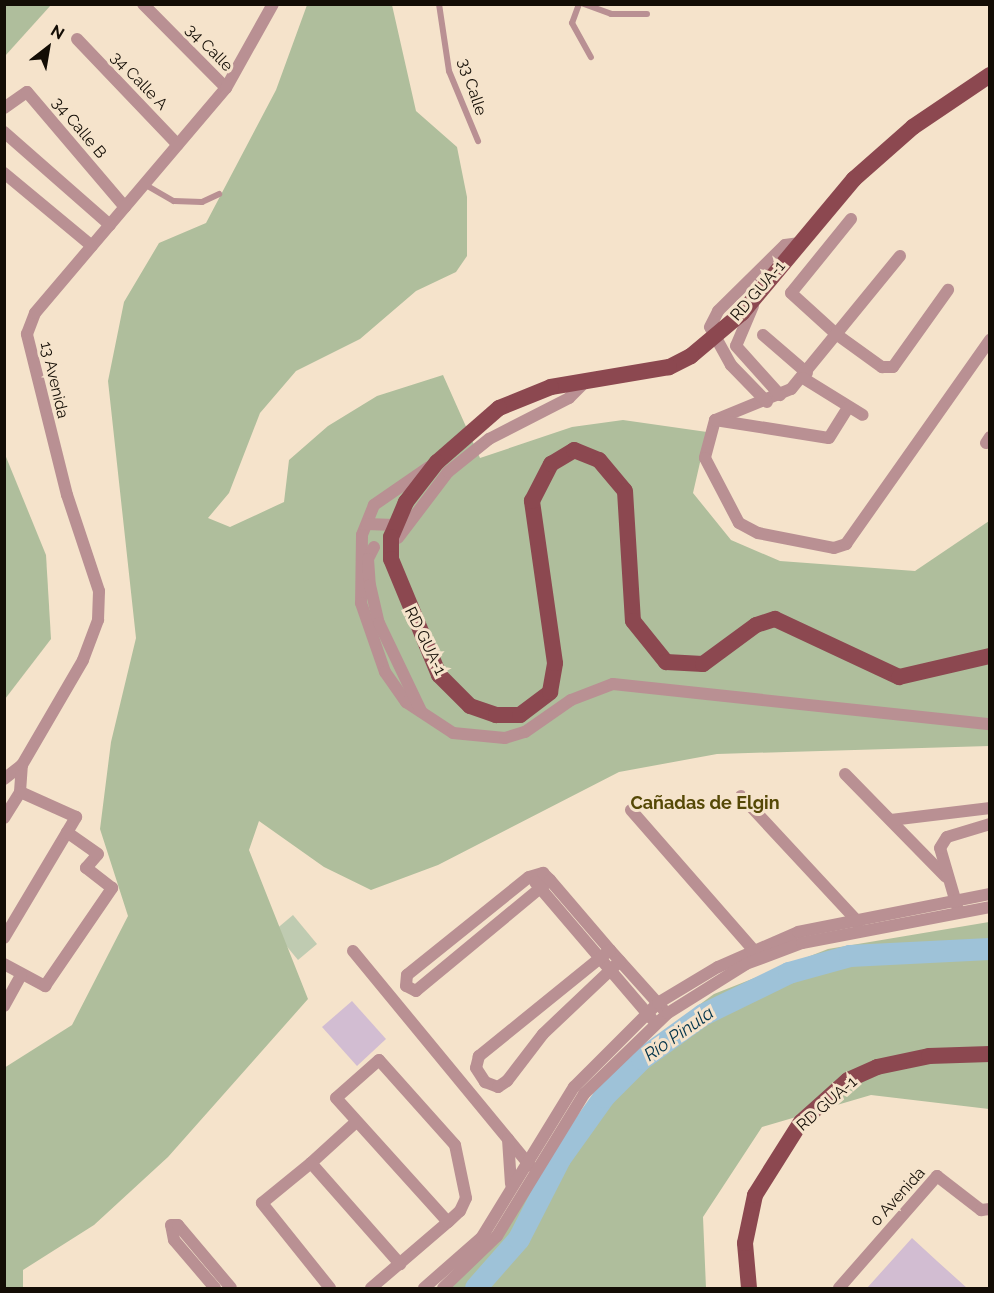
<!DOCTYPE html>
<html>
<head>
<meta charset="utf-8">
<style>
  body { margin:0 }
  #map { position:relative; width:994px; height:1293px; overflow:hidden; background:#f5e3cb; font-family:Raleway,sans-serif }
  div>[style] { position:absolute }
  .green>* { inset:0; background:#bfcbb1 }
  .forest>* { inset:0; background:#afbe9c }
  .river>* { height:22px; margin:-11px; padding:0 11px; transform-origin:11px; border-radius:11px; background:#9ec2d8 }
  .building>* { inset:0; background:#d2bdd2 }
  .service>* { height:6px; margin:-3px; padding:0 3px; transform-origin:3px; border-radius:3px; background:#b99093 }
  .minor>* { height:12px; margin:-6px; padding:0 6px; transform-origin:6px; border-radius:6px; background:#b99093 }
  .primary>* { height:16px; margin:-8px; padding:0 8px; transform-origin:8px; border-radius:8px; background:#8c4850 }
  span { translate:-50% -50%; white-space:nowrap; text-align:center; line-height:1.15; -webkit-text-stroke:6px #f5e3cb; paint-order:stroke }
  .street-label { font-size:16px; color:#130d05 }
  .neighbourhood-label { font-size:18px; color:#554806; font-weight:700 }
  .water-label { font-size:18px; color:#02344b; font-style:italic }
  .frame { position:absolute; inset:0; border:6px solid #130d05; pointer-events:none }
  .north { position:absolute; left:18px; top:18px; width:60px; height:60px; -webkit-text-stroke:4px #f5e3cb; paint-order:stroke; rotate:31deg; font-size:16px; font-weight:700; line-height:24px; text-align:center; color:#130d05 }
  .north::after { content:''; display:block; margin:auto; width:21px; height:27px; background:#130d05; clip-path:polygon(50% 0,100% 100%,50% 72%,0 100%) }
</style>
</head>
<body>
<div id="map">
  <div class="green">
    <i style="clip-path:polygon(293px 915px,317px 944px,298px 960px,274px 931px)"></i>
  </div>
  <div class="forest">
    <i style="clip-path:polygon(5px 4px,51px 5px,5px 56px,4px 5px)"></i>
    <i style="clip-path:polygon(307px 5px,392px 5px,416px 111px,457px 147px,467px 197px,467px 256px,456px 272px,416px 291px,360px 339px,296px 371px,260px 413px,229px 493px,208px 518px,230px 527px,284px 502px,289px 460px,328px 426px,377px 396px,443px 375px,480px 458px,572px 427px,623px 420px,707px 432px,693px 493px,731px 540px,780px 561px,915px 571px,989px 521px,989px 746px,717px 754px,619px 772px,438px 865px,371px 890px,324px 867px,259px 821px,249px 850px,308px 999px,168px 1157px,94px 1225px,23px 1270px,23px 1288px,5px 1288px,4px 1068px,72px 1025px,128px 916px,100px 829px,111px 742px,136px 638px,108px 381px,124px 302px,159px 243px,206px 223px,276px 90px)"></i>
    <i style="clip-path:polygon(4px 452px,46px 555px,51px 639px,5px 699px)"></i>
    <i style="clip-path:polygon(989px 922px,989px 1109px,871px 1095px,762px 1127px,703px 1217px,706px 1288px,450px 1288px,512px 1218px,555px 1148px,624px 1060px,714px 994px,828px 949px)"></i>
  </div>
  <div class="river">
    <i style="left:476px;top:1288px;width:65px;rotate:-48.7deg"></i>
    <i style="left:519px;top:1239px;width:90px;rotate:-62.9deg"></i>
    <i style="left:560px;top:1159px;width:76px;rotate:-54.6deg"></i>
    <i style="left:604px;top:1097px;width:54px;rotate:-45deg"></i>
    <i style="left:642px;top:1059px;width:75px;rotate:-35.8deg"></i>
    <i style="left:703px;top:1015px;width:96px;rotate:-26deg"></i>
    <i style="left:789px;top:973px;width:63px;rotate:-15.6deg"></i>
    <i style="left:850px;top:956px;width:140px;rotate:-2.9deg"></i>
  </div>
  <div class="building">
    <i style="clip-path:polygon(352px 1001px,386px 1039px,357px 1066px,322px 1027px)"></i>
    <i style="clip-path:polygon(912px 1238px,937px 1261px,967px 1288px,867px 1288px)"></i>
  </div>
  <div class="service">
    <i style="left:439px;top:4px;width:68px;rotate:81.5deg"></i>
    <i style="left:449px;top:71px;width:76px;rotate:67.5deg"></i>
    <i style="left:579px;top:4px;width:20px;rotate:110deg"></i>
    <i style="left:572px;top:23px;width:39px;rotate:61deg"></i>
    <i style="left:584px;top:4px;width:29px;rotate:20deg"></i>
    <i style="left:611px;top:14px;width:36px"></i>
    <i style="left:144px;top:184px;width:34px;rotate:30deg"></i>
    <i style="left:174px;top:201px;width:28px;rotate:2deg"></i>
    <i style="left:202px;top:202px;width:19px;rotate:-25deg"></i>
  </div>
  <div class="minor">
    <i style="left:143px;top:4px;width:118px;rotate:45.3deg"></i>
    <i style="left:77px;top:39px;width:146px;rotate:46.4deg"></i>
    <i style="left:4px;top:108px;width:28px;rotate:-35deg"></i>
    <i style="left:27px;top:92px;width:151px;rotate:49.6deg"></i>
    <i style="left:4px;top:132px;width:141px;rotate:41.3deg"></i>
    <i style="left:4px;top:173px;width:114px;rotate:39.7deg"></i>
    <i style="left:851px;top:219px;width:95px;rotate:129deg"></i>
    <i style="left:791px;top:293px;width:61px;rotate:42.3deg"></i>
    <i style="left:836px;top:334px;width:57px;rotate:35.7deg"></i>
    <i style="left:882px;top:367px;width:11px"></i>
    <i style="left:893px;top:367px;width:95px;rotate:-54.5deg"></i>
    <i style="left:900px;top:256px;width:172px;rotate:129.3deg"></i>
    <i style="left:791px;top:389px;width:82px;rotate:157.8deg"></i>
    <i style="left:715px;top:420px;width:39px;rotate:105deg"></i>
    <i style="left:705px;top:458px;width:73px;rotate:62.4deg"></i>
    <i style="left:739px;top:523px;width:21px;rotate:28deg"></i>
    <i style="left:758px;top:533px;width:77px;rotate:11.2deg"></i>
    <i style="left:834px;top:548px;width:13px;rotate:-18deg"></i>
    <i style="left:846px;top:544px;width:250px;rotate:-54.8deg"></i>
    <i style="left:753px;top:306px;width:43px;rotate:113deg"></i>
    <i style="left:736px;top:346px;width:66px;rotate:48.1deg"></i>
    <i style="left:763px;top:335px;width:58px;rotate:40.8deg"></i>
    <i style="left:803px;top:378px;width:70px;rotate:31.7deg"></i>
    <i style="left:767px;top:402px;width:52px;rotate:-134.2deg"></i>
    <i style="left:731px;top:365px;width:43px;rotate:-118.9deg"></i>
    <i style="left:710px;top:327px;width:18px;rotate:-63deg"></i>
    <i style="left:718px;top:311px;width:94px;rotate:-44.6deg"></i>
    <i style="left:785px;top:245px;width:15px;rotate:-8deg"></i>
    <i style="left:715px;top:420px;width:115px;rotate:9deg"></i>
    <i style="left:829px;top:438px;width:36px;rotate:-58deg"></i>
    <i style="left:986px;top:443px;width:7px;rotate:-56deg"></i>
    <i style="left:429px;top:467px;width:67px;rotate:145.4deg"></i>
    <i style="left:374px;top:505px;width:32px;rotate:112deg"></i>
    <i style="left:362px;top:535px;width:68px;rotate:90.8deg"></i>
    <i style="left:361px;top:603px;width:73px;rotate:70.8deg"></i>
    <i style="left:385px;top:672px;width:37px;rotate:55deg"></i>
    <i style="left:406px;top:702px;width:56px;rotate:33.4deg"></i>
    <i style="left:453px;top:733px;width:52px;rotate:5.5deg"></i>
    <i style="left:505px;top:738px;width:21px;rotate:-17deg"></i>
    <i style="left:525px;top:732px;width:56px;rotate:-34.8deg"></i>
    <i style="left:571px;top:700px;width:45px;rotate:-20.9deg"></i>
    <i style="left:613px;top:684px;width:379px;rotate:6.1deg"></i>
    <i style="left:367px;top:524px;width:27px;rotate:2deg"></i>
    <i style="left:398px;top:538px;width:83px;rotate:-52.9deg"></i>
    <i style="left:448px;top:472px;width:53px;rotate:-38.8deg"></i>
    <i style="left:489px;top:439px;width:90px;rotate:-27.1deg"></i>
    <i style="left:569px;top:398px;width:24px;rotate:-45deg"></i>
    <i style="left:374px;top:547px;width:13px;rotate:117deg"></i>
    <i style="left:368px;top:559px;width:26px;rotate:86deg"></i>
    <i style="left:370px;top:585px;width:39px;rotate:77deg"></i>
    <i style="left:379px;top:623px;width:98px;rotate:64.5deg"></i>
    <i style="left:845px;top:774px;width:144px;rotate:45.6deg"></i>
    <i style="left:4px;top:779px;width:23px;rotate:-38deg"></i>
    <i style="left:741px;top:796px;width:172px;rotate:47.1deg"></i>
    <i style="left:631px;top:810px;width:191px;rotate:48.8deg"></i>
    <i style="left:4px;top:818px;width:31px;rotate:-58deg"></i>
    <i style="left:20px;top:792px;width:27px;rotate:-86deg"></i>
    <i style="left:22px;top:765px;width:121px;rotate:-59.8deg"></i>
    <i style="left:83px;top:660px;width:43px;rotate:-69.4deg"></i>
    <i style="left:98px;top:620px;width:29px;rotate:-88deg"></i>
    <i style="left:99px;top:591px;width:101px;rotate:-108.4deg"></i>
    <i style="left:67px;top:495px;width:166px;rotate:-104deg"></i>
    <i style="left:27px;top:334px;width:22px;rotate:-69deg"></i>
    <i style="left:35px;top:313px;width:295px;rotate:-49.7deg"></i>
    <i style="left:226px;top:88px;width:96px;rotate:-60.8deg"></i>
    <i style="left:891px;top:820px;width:100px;rotate:-6.9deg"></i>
    <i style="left:550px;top:880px;width:174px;rotate:140.4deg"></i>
    <i style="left:416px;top:991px;width:11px;rotate:-153deg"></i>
    <i style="left:406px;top:986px;width:11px;rotate:-85deg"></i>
    <i style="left:407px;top:975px;width:156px;rotate:-38.8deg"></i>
    <i style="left:529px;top:877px;width:15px;rotate:-16deg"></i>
    <i style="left:543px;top:873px;width:10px;rotate:45deg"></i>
    <i style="left:550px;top:880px;width:92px;rotate:49.4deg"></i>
    <i style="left:610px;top:950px;width:79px;rotate:48.1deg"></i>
    <i style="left:535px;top:882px;width:180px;rotate:49.5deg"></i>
    <i style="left:957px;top:906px;width:60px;rotate:-106.3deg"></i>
    <i style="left:940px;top:848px;width:13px;rotate:-58deg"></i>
    <i style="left:947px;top:837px;width:45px;rotate:-16.8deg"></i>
    <i style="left:4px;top:938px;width:141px;rotate:-59.2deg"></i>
    <i style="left:76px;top:817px;width:61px;rotate:-155.9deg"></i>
    <i style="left:610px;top:950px;width:169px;rotate:141deg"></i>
    <i style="left:479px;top:1056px;width:12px;rotate:104deg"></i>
    <i style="left:476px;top:1068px;width:17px;rotate:57deg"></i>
    <i style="left:485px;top:1082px;width:14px;rotate:21deg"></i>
    <i style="left:498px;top:1087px;width:11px;rotate:-34deg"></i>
    <i style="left:507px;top:1081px;width:59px;rotate:-52.5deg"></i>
    <i style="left:543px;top:1034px;width:106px;rotate:-43.5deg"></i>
    <i style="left:353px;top:951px;width:278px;rotate:50.5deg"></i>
    <i style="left:4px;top:964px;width:47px;rotate:28.2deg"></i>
    <i style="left:45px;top:986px;width:119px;rotate:-55.6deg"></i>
    <i style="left:112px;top:888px;width:33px;rotate:-142deg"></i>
    <i style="left:86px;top:868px;width:18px;rotate:-49deg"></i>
    <i style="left:98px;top:854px;width:38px;rotate:-145deg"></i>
    <i style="left:4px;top:1006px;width:35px;rotate:-61deg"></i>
    <i style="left:508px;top:1139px;width:45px;rotate:86.2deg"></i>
    <i style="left:311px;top:1163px;width:59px;rotate:-42.3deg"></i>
    <i style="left:215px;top:1288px;width:63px;rotate:-130.5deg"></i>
    <i style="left:174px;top:1240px;width:15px;rotate:-101deg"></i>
    <i style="left:171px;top:1225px;width:7px"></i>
    <i style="left:178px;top:1225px;width:82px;rotate:49.9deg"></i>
    <i style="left:330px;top:1288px;width:109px;rotate:-128.7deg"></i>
    <i style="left:262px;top:1203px;width:63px;rotate:-39.2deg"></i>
    <i style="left:311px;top:1163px;width:135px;rotate:48.6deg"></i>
    <i style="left:371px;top:1288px;width:101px;rotate:-40.6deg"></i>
    <i style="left:448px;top:1222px;width:16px;rotate:-43deg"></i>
    <i style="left:460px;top:1211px;width:14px;rotate:-65deg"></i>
    <i style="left:466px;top:1198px;width:54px;rotate:-101.7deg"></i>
    <i style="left:455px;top:1145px;width:114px;rotate:-131.8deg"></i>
    <i style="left:379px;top:1060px;width:57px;rotate:138.5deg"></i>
    <i style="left:336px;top:1098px;width:167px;rotate:47.9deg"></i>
    <i style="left:424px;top:1288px;width:77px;rotate:-41.3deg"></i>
    <i style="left:482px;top:1237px;width:176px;rotate:-58.5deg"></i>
    <i style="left:574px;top:1087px;width:119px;rotate:-45deg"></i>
    <i style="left:658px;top:1003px;width:70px;rotate:-31deg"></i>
    <i style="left:718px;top:967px;width:87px;rotate:-23.6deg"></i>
    <i style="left:798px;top:932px;width:196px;rotate:-11.2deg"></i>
    <i style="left:443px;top:1288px;width:75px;rotate:-43.9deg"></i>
    <i style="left:497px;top:1236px;width:167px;rotate:-58.5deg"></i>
    <i style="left:584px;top:1094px;width:117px;rotate:-44deg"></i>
    <i style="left:668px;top:1013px;width:92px;rotate:-32.1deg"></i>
    <i style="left:746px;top:964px;width:60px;rotate:-20.6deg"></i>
    <i style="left:802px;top:943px;width:191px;rotate:-10.8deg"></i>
    <i style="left:839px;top:1288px;width:149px;rotate:-48.8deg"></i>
    <i style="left:937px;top:1176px;width:56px;rotate:37.7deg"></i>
    <i style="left:981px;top:1210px;width:9px;rotate:-6deg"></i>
  </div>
  <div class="primary">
    <i style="left:990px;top:75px;width:93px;rotate:146deg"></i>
    <i style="left:913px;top:127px;width:79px;rotate:138.6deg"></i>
    <i style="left:854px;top:179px;width:175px;rotate:129.9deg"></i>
    <i style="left:742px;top:313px;width:67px;rotate:139.9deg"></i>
    <i style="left:691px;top:356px;width:25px;rotate:153deg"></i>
    <i style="left:669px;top:367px;width:120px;rotate:170.4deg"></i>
    <i style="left:551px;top:387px;width:56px;rotate:158deg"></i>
    <i style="left:499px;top:408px;width:82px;rotate:138.9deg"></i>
    <i style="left:437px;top:462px;width:51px;rotate:127.8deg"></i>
    <i style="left:406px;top:502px;width:38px;rotate:113deg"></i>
    <i style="left:391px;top:537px;width:22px;rotate:90deg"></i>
    <i style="left:391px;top:559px;width:126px;rotate:67.5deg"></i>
    <i style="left:439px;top:675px;width:44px;rotate:45deg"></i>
    <i style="left:470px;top:706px;width:28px;rotate:19deg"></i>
    <i style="left:496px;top:715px;width:24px"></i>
    <i style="left:520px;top:715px;width:38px;rotate:-37deg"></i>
    <i style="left:550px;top:692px;width:29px;rotate:-80deg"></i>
    <i style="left:555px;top:663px;width:164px;rotate:-98.1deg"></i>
    <i style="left:532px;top:501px;width:42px;rotate:-62.8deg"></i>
    <i style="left:551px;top:464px;width:27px;rotate:-31deg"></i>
    <i style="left:574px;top:450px;width:27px;rotate:22deg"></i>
    <i style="left:599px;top:460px;width:40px;rotate:50deg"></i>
    <i style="left:625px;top:491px;width:130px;rotate:86.5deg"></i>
    <i style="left:633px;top:621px;width:53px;rotate:51.2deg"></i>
    <i style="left:666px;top:662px;width:37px;rotate:3deg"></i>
    <i style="left:703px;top:664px;width:66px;rotate:-36.3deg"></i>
    <i style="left:756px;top:625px;width:20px;rotate:-18deg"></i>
    <i style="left:775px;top:619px;width:137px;rotate:25.1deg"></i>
    <i style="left:899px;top:677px;width:93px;rotate:-13deg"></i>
    <i style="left:749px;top:1288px;width:45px;rotate:-95.1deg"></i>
    <i style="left:745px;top:1243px;width:49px;rotate:-78.2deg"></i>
    <i style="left:755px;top:1195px;width:86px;rotate:-57.8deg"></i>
    <i style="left:801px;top:1122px;width:63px;rotate:-41.8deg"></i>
    <i style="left:848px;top:1080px;width:32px;rotate:-24deg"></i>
    <i style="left:877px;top:1067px;width:53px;rotate:-11.9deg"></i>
    <i style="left:929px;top:1056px;width:61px;rotate:-1.9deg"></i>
  </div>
  <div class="street-label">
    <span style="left:209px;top:48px;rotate:45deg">34 Calle</span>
    <span style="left:139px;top:81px;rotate:46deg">34 Calle A</span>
    <span style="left:472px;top:87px;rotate:72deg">33 Calle</span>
    <span style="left:79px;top:128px;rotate:50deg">34 Calle B</span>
    <span style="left:758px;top:291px;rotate:-49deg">RD GUA-1</span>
    <span style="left:54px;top:380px;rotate:77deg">13 Avenida</span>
    <span style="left:425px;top:641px;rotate:64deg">RD GUA-1</span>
    <span style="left:827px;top:1104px;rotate:-41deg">RD GUA-1</span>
    <span style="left:898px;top:1197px;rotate:-48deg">0 Avenida</span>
  </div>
  <div class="neighbourhood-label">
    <span style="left:705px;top:803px">Cañadas de Elgin</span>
  </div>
  <div class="water-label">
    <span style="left:679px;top:1034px;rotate:-35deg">Río Pinula</span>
  </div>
  <div class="frame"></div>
  <div class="north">N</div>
</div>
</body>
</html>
